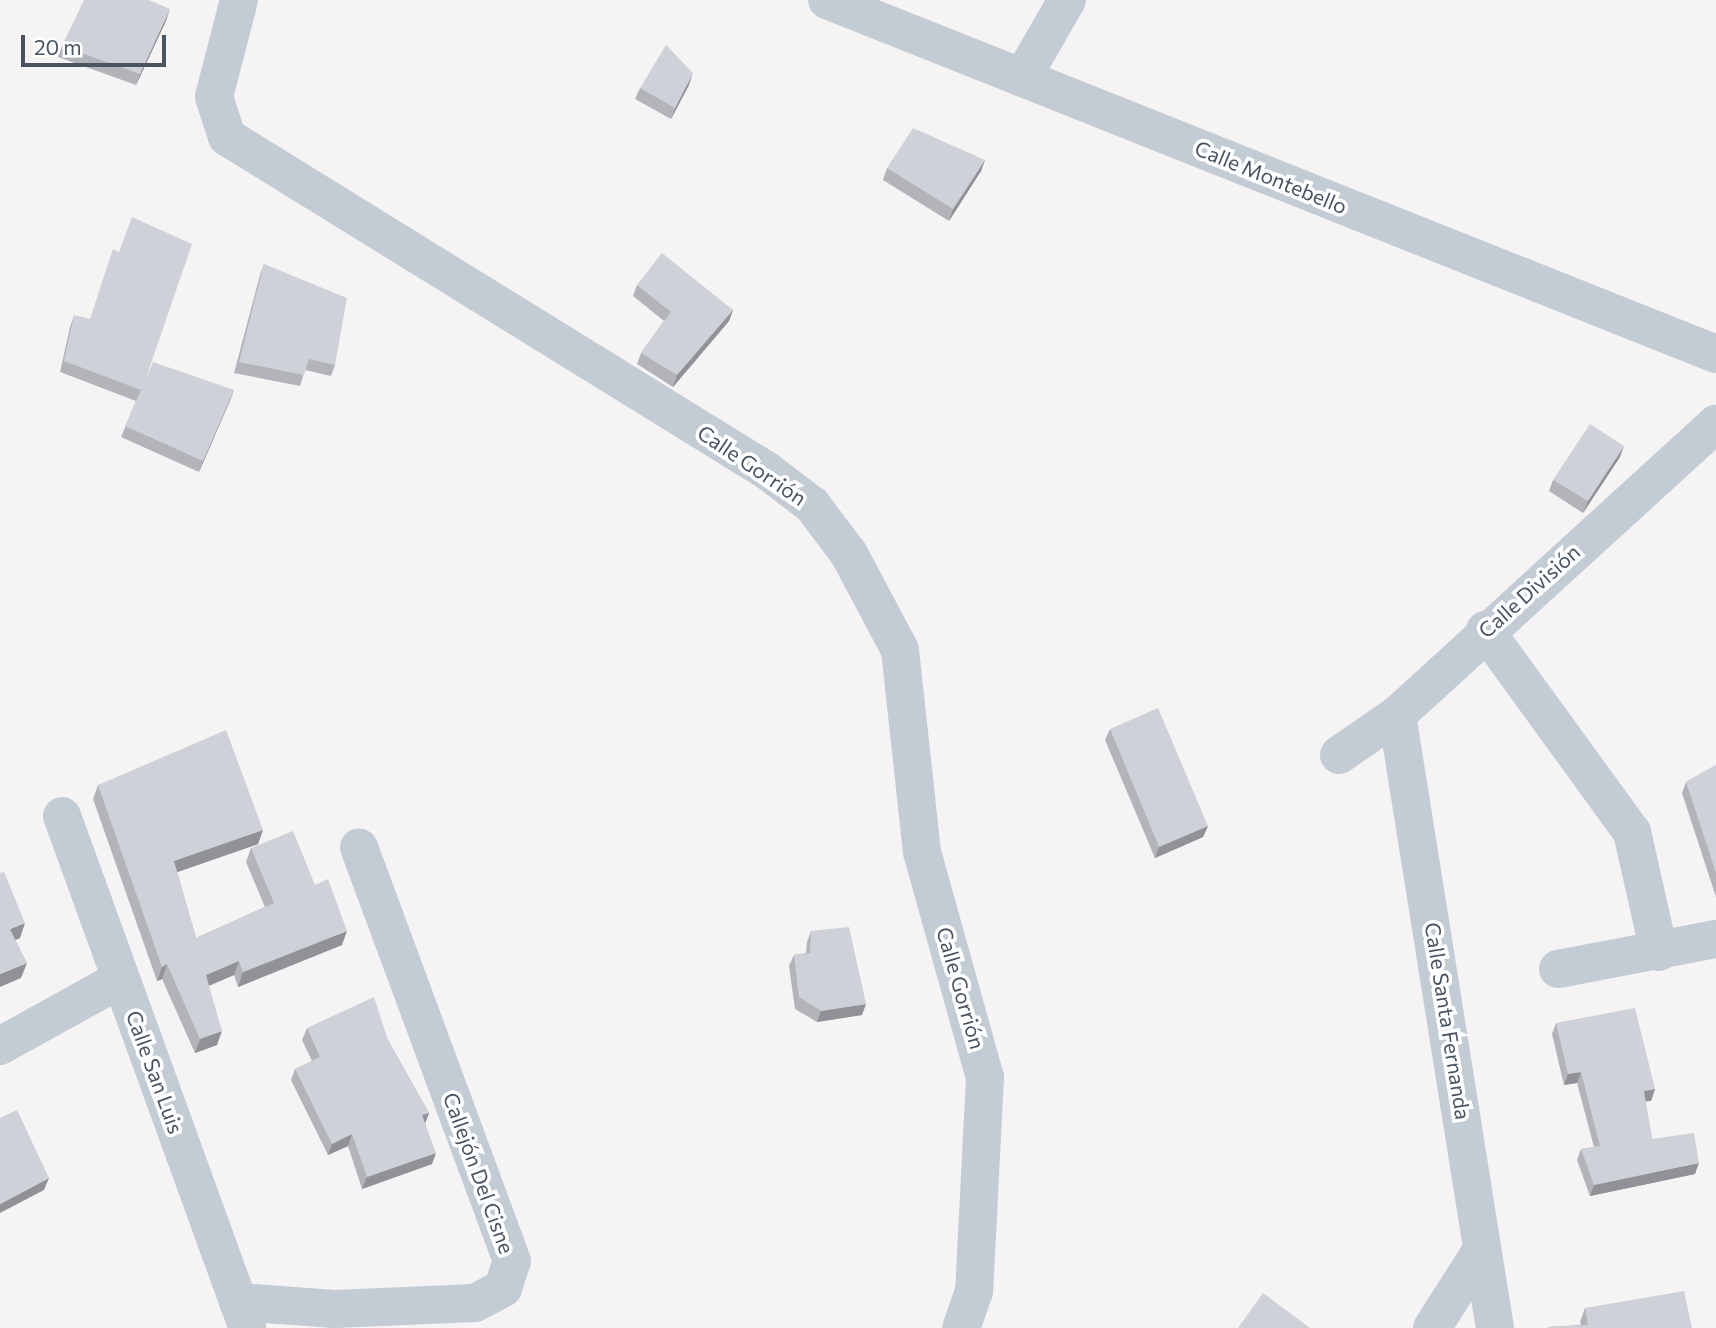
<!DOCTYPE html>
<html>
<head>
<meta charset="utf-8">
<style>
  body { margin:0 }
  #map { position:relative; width:1716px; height:1328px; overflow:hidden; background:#f5f3f3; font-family:Commissioner,sans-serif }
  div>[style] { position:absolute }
  .street>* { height:38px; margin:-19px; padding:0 19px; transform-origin:19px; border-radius:19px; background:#c3cbd4 }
  .wall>* { inset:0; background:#b2b4ba }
  .shaded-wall>* { inset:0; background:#919297 }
  .building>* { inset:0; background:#cfd1d8 }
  span { translate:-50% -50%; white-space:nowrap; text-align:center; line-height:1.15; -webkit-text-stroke:7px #fff; paint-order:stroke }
  .street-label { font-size:21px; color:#495462 }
  .scale { position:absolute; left:21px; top:35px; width:145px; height:32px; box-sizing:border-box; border:4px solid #495462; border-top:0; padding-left:9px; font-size:21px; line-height:24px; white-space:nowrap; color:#495462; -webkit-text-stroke:5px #fff; paint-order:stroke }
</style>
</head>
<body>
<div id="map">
  <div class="street">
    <i style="left:239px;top:0;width:100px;rotate:104.5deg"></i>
    <i style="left:214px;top:97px;width:42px;rotate:72deg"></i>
    <i style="left:227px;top:137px;width:634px;rotate:31.71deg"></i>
    <i style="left:766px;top:470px;width:58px;rotate:37.3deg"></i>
    <i style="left:812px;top:505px;width:61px;rotate:52.9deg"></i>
    <i style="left:849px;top:554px;width:109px;rotate:62deg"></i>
    <i style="left:900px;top:650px;width:203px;rotate:83.8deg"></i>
    <i style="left:922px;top:852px;width:234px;rotate:74.4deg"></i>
    <i style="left:985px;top:1077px;width:214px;rotate:92.9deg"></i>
    <i style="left:974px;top:1291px;width:39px;rotate:109deg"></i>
    <i style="left:827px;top:0;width:957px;rotate:21.71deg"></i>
    <i style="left:1022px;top:78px;width:90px;rotate:-60deg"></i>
    <i style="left:1485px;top:630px;width:250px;rotate:54deg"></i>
    <i style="left:1632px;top:832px;width:123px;rotate:77.3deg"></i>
    <i style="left:1397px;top:715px;width:621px;rotate:80.92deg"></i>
    <i style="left:1339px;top:755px;width:70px;rotate:-34.6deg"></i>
    <i style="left:1397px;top:715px;width:432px;rotate:-42.4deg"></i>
    <i style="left:62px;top:816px;width:543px;rotate:70.06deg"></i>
    <i style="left:1558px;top:969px;width:161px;rotate:-10.8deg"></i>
    <i style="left:0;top:1046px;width:138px;rotate:-29deg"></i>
    <i style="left:238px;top:1302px;width:97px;rotate:4.1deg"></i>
    <i style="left:335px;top:1309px;width:140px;rotate:-2.5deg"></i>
    <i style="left:475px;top:1303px;width:32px;rotate:-28deg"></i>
    <i style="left:503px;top:1288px;width:28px;rotate:-72deg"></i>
    <i style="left:512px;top:1261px;width:441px;rotate:-110.3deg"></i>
    <i style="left:1432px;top:1328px;width:91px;rotate:-57.5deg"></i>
  </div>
  <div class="wall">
    <i style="clip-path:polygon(166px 21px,136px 85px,58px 57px,62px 46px)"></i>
    <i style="clip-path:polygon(689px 85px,671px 119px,635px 99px,640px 88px)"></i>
    <i style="clip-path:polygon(985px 160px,981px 171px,949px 221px,883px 180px,887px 168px)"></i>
    <i style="clip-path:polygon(264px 264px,335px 365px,331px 376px,305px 370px,300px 386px,234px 373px,260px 275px)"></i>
    <i style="clip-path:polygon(637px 285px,733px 310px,729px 321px,673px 387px,637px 364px,641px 353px,664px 321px,633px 296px)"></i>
    <i style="clip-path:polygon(74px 315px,145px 381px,234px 390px,199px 472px,121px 437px,136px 401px,60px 372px,70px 327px)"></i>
    <i style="clip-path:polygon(1620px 457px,1583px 513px,1549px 491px,1553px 480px)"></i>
    <i style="clip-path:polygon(1110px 729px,1208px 826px,1203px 837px,1155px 858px,1105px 740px)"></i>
    <i style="clip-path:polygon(1716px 765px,1716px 897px,1682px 793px,1686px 782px)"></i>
    <i style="clip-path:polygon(98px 785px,263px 830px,258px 844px,177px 872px,196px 938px,265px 907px,246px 862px,251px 848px,315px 885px,342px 945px,238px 987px,234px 975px,209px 986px,217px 1045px,195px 1053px,162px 979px,157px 981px,93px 799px)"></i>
    <i style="clip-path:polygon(811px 931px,862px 1015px,817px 1022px,795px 1009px,789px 966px,794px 955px,806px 953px,807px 942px)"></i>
    <i style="clip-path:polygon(1556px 1023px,1655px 1089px,1651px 1101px,1645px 1101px,1652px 1139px,1695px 1174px,1590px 1196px,1577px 1160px,1581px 1149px,1594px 1147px,1577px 1083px,1564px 1085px,1552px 1034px)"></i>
    <i style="clip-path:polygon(307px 1028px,388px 1040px,429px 1113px,425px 1123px,432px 1164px,362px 1189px,348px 1146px,328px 1155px,291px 1080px,295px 1069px,312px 1061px,302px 1040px)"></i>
    <i style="clip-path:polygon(1585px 1308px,1692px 1328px,1548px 1328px,1548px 1327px,1581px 1325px,1580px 1322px)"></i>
  </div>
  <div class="shaded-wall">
    <i style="clip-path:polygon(170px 9px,166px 21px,136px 85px,140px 74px)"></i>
    <i style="clip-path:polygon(693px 73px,689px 85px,671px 119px,675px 108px)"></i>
    <i style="clip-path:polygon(985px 160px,981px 171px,949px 221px,953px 209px)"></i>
    <i style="clip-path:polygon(733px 310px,729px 321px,673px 387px,677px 375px)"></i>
    <i style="clip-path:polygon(234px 390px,230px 401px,199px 472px,203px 461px)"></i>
    <i style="clip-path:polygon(1624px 446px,1620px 457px,1583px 513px,1588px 501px)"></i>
    <i style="clip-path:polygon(1208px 826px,1203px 837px,1155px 858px,1159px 847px)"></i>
    <i style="clip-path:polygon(263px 830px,258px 844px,169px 875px,174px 861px)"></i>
    <i style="clip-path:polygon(25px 923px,20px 938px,5px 945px,10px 929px)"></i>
    <i style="clip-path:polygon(347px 931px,342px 945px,238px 987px,243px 972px)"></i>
    <i style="clip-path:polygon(239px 961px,234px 975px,201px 989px,206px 975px)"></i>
    <i style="clip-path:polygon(27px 963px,21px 978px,0 987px,0 974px)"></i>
    <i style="clip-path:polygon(167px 964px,162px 979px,157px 981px,162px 967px)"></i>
    <i style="clip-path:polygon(866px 1004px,862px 1015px,817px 1022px,821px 1011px)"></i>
    <i style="clip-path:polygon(222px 1031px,217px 1045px,195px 1053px,200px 1039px)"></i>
    <i style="clip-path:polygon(1581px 1072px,1577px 1083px,1564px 1085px,1568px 1074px)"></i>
    <i style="clip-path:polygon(1655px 1089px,1651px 1101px,1639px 1102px,1644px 1091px)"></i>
    <i style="clip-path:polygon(429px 1113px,425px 1124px,422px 1115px)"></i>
    <i style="clip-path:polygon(352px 1134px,348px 1146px,328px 1155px,332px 1144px)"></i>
    <i style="clip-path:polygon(436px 1153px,432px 1164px,362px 1189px,367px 1177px)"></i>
    <i style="clip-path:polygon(1699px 1163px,1695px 1174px,1590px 1196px,1594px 1185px)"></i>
    <i style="clip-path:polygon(49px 1178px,44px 1190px,0 1213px,0 1204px)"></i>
  </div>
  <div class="building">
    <i style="clip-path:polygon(84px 0,149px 0,170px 9px,140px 74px,62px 46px)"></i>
    <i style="clip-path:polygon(666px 45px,693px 73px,675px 108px,640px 88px)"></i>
    <i style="clip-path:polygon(913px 128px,985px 160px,953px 209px,887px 168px)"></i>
    <i style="clip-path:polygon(132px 217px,192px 244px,145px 381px,153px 362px,234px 390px,203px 461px,125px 426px,141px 390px,64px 361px,74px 315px,90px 319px,113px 249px,119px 252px)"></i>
    <i style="clip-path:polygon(662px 253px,733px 310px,677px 375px,641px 353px,671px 312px,637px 285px)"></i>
    <i style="clip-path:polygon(264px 264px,347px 298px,335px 365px,309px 359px,304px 375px,239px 362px)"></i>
    <i style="clip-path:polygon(1590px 424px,1624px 446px,1588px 501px,1553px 480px)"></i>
    <i style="clip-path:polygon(1158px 708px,1208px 826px,1159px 847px,1110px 729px)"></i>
    <i style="clip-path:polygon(226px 730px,263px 830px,174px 861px,196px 938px,274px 903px,251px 848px,293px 831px,315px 885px,328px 879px,347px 931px,243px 972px,239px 961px,206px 975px,222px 1031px,200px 1039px,167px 964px,162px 967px,98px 785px)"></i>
    <i style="clip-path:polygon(1716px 765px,1716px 873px,1686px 782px)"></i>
    <i style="clip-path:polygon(4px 872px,25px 923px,10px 929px,27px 963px,0 974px,0 873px)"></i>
    <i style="clip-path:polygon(849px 927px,866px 1004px,821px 1011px,799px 997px,794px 955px,810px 953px,811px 931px)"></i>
    <i style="clip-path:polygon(374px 997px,388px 1040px,429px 1113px,422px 1115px,436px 1153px,367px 1177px,352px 1134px,332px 1144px,295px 1069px,320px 1057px,307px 1028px)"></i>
    <i style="clip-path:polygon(1635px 1008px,1655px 1089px,1644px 1091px,1652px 1139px,1694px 1133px,1699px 1163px,1594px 1185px,1581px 1149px,1600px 1146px,1581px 1072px,1568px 1074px,1556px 1023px)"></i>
    <i style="clip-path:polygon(17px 1110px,49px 1178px,0 1204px,0 1118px)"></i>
    <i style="clip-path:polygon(1684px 1291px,1692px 1328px,1549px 1328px,1548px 1327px,1588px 1325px,1585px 1308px)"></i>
    <i style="clip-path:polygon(1263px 1293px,1310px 1328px,1238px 1328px)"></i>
  </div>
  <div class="street-label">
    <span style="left:1271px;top:177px;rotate:22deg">Calle Montebello</span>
    <span style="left:752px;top:465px;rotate:34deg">Calle Gorrión</span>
    <span style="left:1529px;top:591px;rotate:-42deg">Calle División</span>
    <span style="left:961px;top:988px;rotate:74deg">Calle Gorrión</span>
    <span style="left:1448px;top:1021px;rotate:81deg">Calle Santa Fernanda</span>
    <span style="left:155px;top:1072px;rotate:70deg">Calle San Luis</span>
    <span style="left:479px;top:1173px;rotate:70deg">Callejón Del Cisne</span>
  </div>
  <div class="scale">20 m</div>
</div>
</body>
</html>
